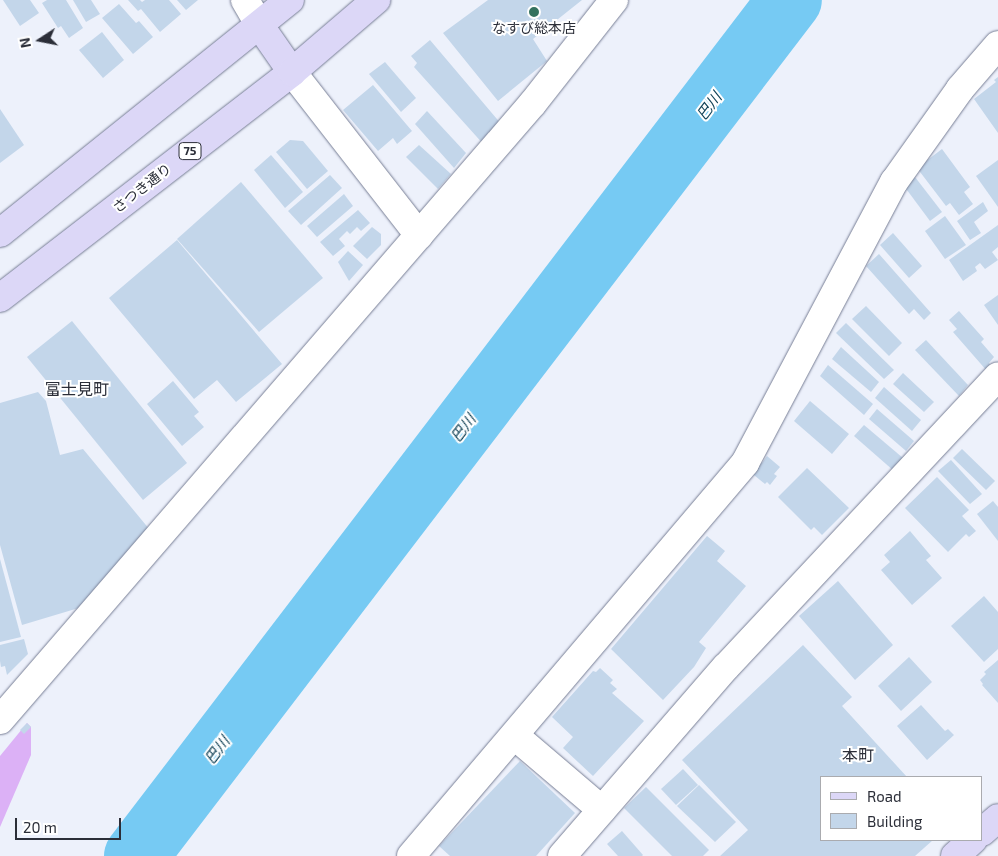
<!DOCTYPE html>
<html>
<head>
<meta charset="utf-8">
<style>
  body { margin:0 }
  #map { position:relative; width:998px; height:856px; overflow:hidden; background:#edf1fb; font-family:"Exo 2","Noto Sans JP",sans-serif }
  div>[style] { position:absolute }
  .green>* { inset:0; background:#dcb1f6 }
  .river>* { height:64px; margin:-32px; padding:0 32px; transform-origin:32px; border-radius:32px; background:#76caf3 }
  .building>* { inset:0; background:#c3d6ea }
  .roads { filter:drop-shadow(0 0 1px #777e95) drop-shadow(0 0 1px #777e95) }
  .minor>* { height:28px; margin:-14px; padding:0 14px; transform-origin:14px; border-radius:14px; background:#fff }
  .primary>* { height:28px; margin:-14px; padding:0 14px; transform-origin:14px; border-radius:14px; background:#dcd7f7 }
  .dots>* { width:14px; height:14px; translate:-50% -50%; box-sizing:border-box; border:2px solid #fff; border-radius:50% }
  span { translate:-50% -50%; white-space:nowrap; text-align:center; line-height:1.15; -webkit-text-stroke:4px #fff; paint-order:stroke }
  .shield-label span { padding:1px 4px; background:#fff; border:1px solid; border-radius:4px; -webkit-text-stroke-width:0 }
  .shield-label { font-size:12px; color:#2b2e38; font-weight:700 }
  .poi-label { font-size:14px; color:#2b2e38 }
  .street-label { font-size:14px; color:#2b2e38 }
  .water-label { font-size:15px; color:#0d3f54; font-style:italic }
  .quarter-label { font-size:16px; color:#2b2e38 }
  .legend { position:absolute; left:820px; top:776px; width:162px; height:65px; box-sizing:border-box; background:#fff; border:1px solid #aaabaf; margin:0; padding:6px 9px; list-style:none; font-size:15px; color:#2b2e38 }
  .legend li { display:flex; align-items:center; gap:10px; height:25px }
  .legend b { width:25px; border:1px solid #aaabaf }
  .north { position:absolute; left:15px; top:15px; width:50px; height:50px; -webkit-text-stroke:4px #fff; paint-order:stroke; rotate:259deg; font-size:14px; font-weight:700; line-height:20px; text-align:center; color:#2b2e38 }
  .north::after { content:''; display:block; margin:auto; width:18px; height:22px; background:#2b2e38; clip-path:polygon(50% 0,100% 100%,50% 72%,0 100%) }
  .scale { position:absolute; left:15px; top:818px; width:106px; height:22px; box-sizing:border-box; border:2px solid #2b2e38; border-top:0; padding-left:6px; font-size:15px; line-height:18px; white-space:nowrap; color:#2b2e38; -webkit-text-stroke:4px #fff; paint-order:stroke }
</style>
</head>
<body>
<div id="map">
  <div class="green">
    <i style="clip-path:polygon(27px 723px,31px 727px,31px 755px,0 827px,0 756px)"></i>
  </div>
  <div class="river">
    <i style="left:136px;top:856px;width:1077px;rotate:-52.62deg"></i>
  </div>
  <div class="building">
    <i style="clip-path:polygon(3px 0,30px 0,39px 13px,20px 26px)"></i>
    <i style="clip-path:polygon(47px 0,66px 0,83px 28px,69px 38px,61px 26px,58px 28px,42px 3px)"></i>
    <i style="clip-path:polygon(73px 0,91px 0,100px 14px,86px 22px)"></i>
    <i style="clip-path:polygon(128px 0,140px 0,142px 2px,145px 0,169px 0,181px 14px,160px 32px,141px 9px,138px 11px)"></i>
    <i style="clip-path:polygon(177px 0,198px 0,186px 10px)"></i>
    <i style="clip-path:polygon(488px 0,582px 0,533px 39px,547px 61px,498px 101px,443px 33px)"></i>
    <i style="clip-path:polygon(119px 4px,136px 23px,139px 21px,153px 37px,133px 54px,102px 18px)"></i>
    <i style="clip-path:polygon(102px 32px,124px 60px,103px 78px,79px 50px)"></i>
    <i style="clip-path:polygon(430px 40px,502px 125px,485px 146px,414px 67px,417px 63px,411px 56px)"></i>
    <i style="clip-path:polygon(385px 62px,416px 98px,401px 112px,369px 74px)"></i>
    <i style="clip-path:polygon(998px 77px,998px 133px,974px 99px,996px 82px,994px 80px)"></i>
    <i style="clip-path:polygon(373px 85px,412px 131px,397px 144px,393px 138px,378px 151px,343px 110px)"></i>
    <i style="clip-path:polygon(0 109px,24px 145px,0 163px)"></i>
    <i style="clip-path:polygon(427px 111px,466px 153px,454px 168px,415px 124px)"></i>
    <i style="clip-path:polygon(290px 140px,303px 141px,328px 171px,307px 189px,276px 152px)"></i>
    <i style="clip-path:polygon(419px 145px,451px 174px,438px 189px,406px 157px)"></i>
    <i style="clip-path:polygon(942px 149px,970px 187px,964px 192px,973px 204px,959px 215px,950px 203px,946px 206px,917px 168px)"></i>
    <i style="clip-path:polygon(271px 155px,303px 192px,285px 208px,254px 170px)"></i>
    <i style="clip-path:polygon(998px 160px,998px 207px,976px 176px)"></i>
    <i style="clip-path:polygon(330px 175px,342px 188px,301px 225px,288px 211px)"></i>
    <i style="clip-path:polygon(915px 177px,942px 212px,930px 221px,904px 186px)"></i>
    <i style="clip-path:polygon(241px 182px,323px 278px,259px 332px,177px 239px)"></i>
    <i style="clip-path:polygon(344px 194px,353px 206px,317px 237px,307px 226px)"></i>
    <i style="clip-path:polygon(983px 202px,988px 211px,974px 222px,981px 233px,970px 240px,957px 221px)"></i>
    <i style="clip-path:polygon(358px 210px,370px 223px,361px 231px,357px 227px,350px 234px,347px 231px,339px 239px,345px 246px,333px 256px,320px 242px)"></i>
    <i style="clip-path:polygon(945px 216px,966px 245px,945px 259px,925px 231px)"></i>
    <i style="clip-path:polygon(998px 225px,998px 247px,992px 252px,998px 260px,985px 269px,980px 263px,975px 267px,977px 271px,963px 281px,949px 260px)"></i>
    <i style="clip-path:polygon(372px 227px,381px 234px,381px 245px,367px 259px,353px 246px)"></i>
    <i style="clip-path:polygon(893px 233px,922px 266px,909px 278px,880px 245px)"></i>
    <i style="clip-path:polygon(177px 240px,282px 364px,236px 402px,217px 380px,194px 399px,109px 298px)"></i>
    <i style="clip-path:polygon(348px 251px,363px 265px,349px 281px,338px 262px)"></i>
    <i style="clip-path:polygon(879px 254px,931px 313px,924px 320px,914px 309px,909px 314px,866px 266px)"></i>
    <i style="clip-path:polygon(998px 295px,998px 325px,984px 305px)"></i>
    <i style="clip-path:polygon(866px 306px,902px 343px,889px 356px,852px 319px)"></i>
    <i style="clip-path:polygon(959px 311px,984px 339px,981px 342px,994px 357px,989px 363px,991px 366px,987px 371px,953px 332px,957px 329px,949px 320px)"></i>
    <i style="clip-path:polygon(72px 321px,187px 463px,143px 500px,27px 357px)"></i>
    <i style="clip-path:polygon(846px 323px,894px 370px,884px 379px,836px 333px)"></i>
    <i style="clip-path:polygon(926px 340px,968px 385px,959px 396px,915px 350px)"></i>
    <i style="clip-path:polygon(841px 347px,879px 382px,871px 392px,832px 359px)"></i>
    <i style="clip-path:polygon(828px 365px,873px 404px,864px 415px,820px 376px)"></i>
    <i style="clip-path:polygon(903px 373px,934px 402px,924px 412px,893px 384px)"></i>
    <i style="clip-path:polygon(173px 381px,199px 412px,194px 416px,204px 427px,182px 446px,147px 404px)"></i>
    <i style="clip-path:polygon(884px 387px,921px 420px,912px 431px,875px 398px)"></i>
    <i style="clip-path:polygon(38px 392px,46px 401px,60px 455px,83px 449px,150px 530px,82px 607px,22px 625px,0 545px,0 403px)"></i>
    <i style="clip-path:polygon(810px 401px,849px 434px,832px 454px,794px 421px)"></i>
    <i style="clip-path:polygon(877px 409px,914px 441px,906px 451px,869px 419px)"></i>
    <i style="clip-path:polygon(864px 425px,903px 458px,894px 471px,854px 436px)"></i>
    <i style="clip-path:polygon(962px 449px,995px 481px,986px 490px,953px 458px)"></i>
    <i style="clip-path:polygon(767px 456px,780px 467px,774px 474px,777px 476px,770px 485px,767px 482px,765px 484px,749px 471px,758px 460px,762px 463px)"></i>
    <i style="clip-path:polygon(951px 460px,982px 494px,970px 504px,938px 471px)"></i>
    <i style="clip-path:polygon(807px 468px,849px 508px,822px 535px,814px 527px,811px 530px,778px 497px)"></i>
    <i style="clip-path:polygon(937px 477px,969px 510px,962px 516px,976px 531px,969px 537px,966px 534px,948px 552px,905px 508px)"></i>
    <i style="clip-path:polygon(993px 501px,998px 507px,998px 541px,977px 514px)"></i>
    <i style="clip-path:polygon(910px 531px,931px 556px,926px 560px,942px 578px,912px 605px,881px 570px,890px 562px,884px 555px)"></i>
    <i style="clip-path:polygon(707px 536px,725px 551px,717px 561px,746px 586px,699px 642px,706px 648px,694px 667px,663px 700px,611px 649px)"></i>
    <i style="clip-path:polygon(0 559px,21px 637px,0 642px)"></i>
    <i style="clip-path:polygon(838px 581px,893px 645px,855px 680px,799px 616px)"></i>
    <i style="clip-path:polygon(984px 596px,998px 612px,998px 649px,984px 662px,951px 626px)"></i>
    <i style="clip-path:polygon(24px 639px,28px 654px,7px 675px,5px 666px,1px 667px,0 661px,0 645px)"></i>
    <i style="clip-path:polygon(803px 645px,852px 697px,842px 706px,907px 777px,822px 777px,822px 840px,933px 840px,915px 856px,720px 856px,748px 830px,682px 760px)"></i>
    <i style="clip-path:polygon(909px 657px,932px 682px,901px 711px,878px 686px)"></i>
    <i style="clip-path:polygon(998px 660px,998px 703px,982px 685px,983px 684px,980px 680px,986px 674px,984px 672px)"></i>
    <i style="clip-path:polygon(600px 668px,613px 680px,610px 683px,617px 689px,612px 693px,644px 721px,593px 776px,563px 748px,573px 737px,552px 717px,593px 671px,596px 672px)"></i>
    <i style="clip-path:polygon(921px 705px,945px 731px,948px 729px,954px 735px,927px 760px,897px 726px)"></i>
    <i style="clip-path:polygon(27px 723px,31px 727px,24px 734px,20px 730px)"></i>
    <i style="clip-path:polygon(520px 761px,575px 813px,536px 856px,450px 856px,439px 846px)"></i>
    <i style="clip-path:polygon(683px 769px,698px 785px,676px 805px,661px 789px)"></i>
    <i style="clip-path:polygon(699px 785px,736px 822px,715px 842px,677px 806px)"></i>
    <i style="clip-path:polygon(646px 787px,709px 850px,703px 856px,672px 856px,624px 808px)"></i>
    <i style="clip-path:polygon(622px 831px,643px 855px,642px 856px,618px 856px,607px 844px)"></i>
  </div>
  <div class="roads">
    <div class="minor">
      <i style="left:245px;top:0;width:30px;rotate:60deg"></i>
      <i style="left:292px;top:72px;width:207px;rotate:52.1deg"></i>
      <i style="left:0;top:720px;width:815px;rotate:-49.18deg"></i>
      <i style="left:533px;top:103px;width:131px;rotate:-51.8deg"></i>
      <i style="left:515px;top:736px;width:114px;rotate:40.4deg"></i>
      <i style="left:411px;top:856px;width:516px;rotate:-49.64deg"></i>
      <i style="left:745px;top:463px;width:318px;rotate:-62.1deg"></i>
      <i style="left:894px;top:182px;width:114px;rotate:-54.6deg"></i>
      <i style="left:960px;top:89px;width:58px;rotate:-49.2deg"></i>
      <i style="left:562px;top:856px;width:250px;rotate:-49.1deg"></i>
      <i style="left:726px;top:667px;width:398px;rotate:-46.9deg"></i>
    </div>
    <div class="primary">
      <i style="left:260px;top:26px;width:56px;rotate:55.2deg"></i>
      <i style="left:0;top:233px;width:372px;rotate:-38.8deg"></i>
      <i style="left:0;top:298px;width:369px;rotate:-37.7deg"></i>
      <i style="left:292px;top:72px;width:111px;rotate:-40.6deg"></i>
      <i style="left:982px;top:832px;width:21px;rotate:-41deg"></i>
      <i style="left:955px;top:856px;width:24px;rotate:-42deg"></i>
    </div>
  </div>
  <div class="dots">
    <i style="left:534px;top:12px;background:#34725e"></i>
  </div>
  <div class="shield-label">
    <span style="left:190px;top:151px">75</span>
  </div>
  <div class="poi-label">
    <span style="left:534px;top:28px">なすび総本店</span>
  </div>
  <div class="street-label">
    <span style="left:142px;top:188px;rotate:-38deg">さつき通り</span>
  </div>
  <div class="water-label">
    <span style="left:709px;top:106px;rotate:-53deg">巴川</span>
    <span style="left:463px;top:428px;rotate:-53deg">巴川</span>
    <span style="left:217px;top:750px;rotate:-53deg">巴川</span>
  </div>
  <div class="quarter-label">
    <span style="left:77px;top:389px">富士見町</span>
    <span style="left:858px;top:755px">本町</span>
  </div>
  <ul class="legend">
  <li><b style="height:6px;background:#dcd7f7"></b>Road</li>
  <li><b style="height:14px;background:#c3d6ea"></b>Building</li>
  </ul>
  <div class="north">N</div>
  <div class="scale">20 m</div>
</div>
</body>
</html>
